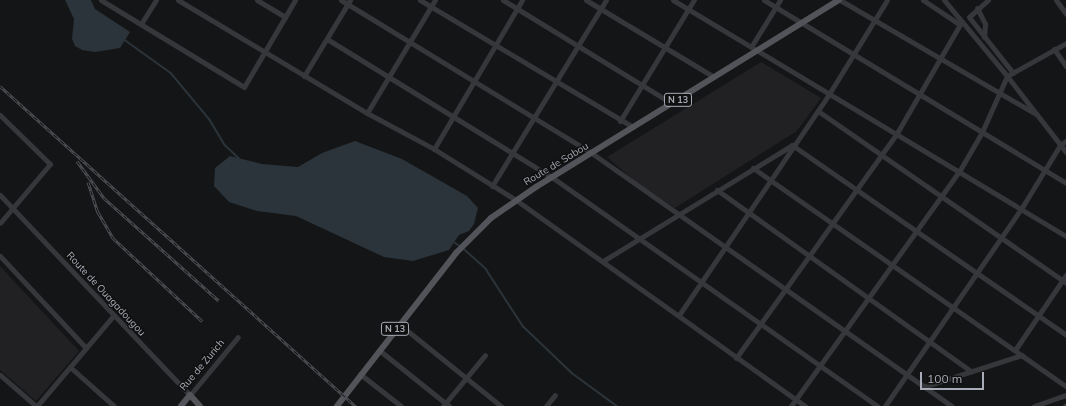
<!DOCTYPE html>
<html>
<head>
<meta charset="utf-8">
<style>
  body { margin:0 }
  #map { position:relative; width:1066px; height:406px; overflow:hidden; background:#141516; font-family:Mulish,sans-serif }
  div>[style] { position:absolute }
  .built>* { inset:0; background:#212123 }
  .water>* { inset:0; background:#2b343a }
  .stream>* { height:1.5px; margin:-0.75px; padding:0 0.75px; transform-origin:0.75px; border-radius:0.75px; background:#2b343a }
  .minor>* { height:5px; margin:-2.5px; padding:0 2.5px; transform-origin:2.5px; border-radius:2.5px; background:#36373b }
  .major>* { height:6px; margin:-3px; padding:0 3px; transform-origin:3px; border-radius:3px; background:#52545a }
  .rail>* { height:3px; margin-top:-1.5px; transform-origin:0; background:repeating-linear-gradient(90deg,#101011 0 4.5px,#4d4f54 0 9px); box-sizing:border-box; border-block:1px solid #4d4f54 }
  span { translate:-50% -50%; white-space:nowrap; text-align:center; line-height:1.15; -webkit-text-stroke:3px #101011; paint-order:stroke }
  .shield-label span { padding:1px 3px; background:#101011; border:1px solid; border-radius:3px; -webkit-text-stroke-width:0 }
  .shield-label { font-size:9px; color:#a7acb6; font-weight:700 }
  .street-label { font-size:10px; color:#a7acb6 }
  .scale { position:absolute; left:920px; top:372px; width:64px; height:18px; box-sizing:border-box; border:2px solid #a7acb6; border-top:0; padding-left:5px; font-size:12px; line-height:14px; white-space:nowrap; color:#a7acb6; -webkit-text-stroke:3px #101011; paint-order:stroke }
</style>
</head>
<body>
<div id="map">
  <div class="built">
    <i style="clip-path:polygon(761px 62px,821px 98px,797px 131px,675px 208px,638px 184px,607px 157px)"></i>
    <i style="clip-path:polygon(0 266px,79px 351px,36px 401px,0 370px)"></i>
  </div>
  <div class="water">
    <i style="clip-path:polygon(65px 0,91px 0,95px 9px,130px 32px,120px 48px,95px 52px,82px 50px,75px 46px,72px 39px,74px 19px)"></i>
    <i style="clip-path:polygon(355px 141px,402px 159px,467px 196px,478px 208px,474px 224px,469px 231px,459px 235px,449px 250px,413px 261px,384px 257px,296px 216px,257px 211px,229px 202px,214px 186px,215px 168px,230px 156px,262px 164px,298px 167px,322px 153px)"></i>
  </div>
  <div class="stream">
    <i style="left:125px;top:40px;width:57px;rotate:35.7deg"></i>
    <i style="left:171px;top:73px;width:61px;rotate:50.3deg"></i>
    <i style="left:210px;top:120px;width:29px;rotate:59deg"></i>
    <i style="left:225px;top:145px;width:19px;rotate:43deg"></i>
    <i style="left:454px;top:242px;width:7px;rotate:34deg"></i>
    <i style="left:463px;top:248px;width:31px;rotate:42deg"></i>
    <i style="left:486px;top:269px;width:68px;rotate:57deg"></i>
    <i style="left:523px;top:326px;width:68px;rotate:43.8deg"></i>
    <i style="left:572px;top:373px;width:56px;rotate:36.3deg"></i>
  </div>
  <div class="minor">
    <i style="left:101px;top:0;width:167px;rotate:31.3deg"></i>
    <i style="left:244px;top:87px;width:101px;rotate:-59.6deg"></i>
    <i style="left:178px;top:0;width:220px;rotate:30.9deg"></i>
    <i style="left:367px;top:113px;width:76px;rotate:28.2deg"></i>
    <i style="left:434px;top:149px;width:97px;rotate:31.9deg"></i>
    <i style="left:516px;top:200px;width:355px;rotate:35.5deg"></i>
    <i style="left:257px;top:0;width:33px;rotate:31deg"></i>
    <i style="left:341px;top:0;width:295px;rotate:31.4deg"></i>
    <i style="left:593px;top:154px;width:438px;rotate:35.1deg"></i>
    <i style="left:420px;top:0;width:248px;rotate:30.8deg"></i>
    <i style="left:503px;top:0;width:199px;rotate:31.5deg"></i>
    <i style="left:586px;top:0;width:149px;rotate:31deg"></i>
    <i style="left:673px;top:0;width:458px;rotate:31deg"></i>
    <i style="left:764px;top:0;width:353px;rotate:31.2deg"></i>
    <i style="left:840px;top:0;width:227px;rotate:30.2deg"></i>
    <i style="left:923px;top:0;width:43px;rotate:33.7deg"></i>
    <i style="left:944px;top:0;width:99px;rotate:50.3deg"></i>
    <i style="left:1007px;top:76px;width:96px;rotate:52.2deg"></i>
    <i style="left:988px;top:0;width:25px;rotate:138deg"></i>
    <i style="left:969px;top:17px;width:71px;rotate:51.8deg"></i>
    <i style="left:1056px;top:0;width:17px;rotate:54deg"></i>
    <i style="left:977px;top:8px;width:18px;rotate:63deg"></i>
    <i style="left:985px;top:24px;width:13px;rotate:94deg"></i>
    <i style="left:141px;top:24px;width:28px;rotate:-58deg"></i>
    <i style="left:327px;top:39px;width:265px;rotate:31.6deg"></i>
    <i style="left:553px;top:178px;width:396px;rotate:35.1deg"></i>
    <i style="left:751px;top:47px;width:55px;rotate:-58.3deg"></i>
    <i style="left:1054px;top:49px;width:21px;rotate:55deg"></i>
    <i style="left:304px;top:76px;width:89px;rotate:-58.8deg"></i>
    <i style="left:818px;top:111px;width:302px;rotate:34.7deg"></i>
    <i style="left:367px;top:113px;width:132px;rotate:-59deg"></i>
    <i style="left:0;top:115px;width:70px;rotate:44.4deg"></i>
    <i style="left:50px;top:164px;width:77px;rotate:130.3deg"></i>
    <i style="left:620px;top:121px;width:142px;rotate:-58.6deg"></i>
    <i style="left:434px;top:149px;width:173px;rotate:-59.4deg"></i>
    <i style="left:753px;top:168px;width:381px;rotate:34.9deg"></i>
    <i style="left:492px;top:186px;width:218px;rotate:-58.5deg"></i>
    <i style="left:717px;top:190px;width:312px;rotate:35.5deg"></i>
    <i style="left:0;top:195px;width:276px;rotate:46.5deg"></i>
    <i style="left:190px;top:395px;width:75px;rotate:-50.4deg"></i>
    <i style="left:0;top:256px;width:126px;rotate:46.9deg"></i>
    <i style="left:603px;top:261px;width:222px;rotate:-31.5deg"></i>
    <i style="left:792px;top:145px;width:333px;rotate:34.7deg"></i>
    <i style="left:679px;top:315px;width:267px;rotate:-55.8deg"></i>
    <i style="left:829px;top:94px;width:110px;rotate:-58.3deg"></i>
    <i style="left:399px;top:324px;width:131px;rotate:38.8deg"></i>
    <i style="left:379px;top:350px;width:90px;rotate:38.7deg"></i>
    <i style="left:1015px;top:350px;width:91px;rotate:-55.8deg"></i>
    <i style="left:736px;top:358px;width:277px;rotate:-54.4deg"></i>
    <i style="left:897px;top:133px;width:129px;rotate:-59.9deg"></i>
    <i style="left:70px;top:367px;width:59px;rotate:41.6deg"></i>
    <i style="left:360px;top:374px;width:52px;rotate:38deg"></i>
    <i style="left:0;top:375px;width:48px;rotate:40.7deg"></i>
    <i style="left:923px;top:387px;width:104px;rotate:-17.9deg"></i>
    <i style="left:37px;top:406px;width:118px;rotate:-49.8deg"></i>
    <i style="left:443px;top:406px;width:66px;rotate:-50.5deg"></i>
    <i style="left:546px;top:406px;width:14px;rotate:-51deg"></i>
    <i style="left:791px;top:406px;width:290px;rotate:-54.4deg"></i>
    <i style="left:960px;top:170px;width:44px;rotate:-59.9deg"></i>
    <i style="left:982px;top:132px;width:61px;rotate:-65.9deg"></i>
    <i style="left:1007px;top:76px;width:68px;rotate:-29.2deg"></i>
    <i style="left:885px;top:406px;width:239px;rotate:-55.4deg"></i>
    <i style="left:1021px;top:209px;width:75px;rotate:-58.6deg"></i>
    <i style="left:1060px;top:145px;width:7px;rotate:-34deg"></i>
    <i style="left:1034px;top:406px;width:34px;rotate:-19deg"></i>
    <i style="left:1065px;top:406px;width:1px;rotate:-45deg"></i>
  </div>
  <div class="major">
    <i style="left:181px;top:406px;width:14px;rotate:-51deg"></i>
    <i style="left:190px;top:395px;width:15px;rotate:48deg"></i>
    <i style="left:337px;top:406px;width:194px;rotate:-52.1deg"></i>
    <i style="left:456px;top:253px;width:49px;rotate:-45deg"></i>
    <i style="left:491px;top:218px;width:55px;rotate:-34.6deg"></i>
    <i style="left:536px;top:187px;width:356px;rotate:-31.7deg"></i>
  </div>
  <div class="rail">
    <i style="left:0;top:86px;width:479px;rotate:42deg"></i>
    <i style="left:77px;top:161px;width:46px;rotate:53.9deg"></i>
    <i style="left:104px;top:198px;width:154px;rotate:41.8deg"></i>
    <i style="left:88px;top:182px;width:32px;rotate:72deg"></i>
    <i style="left:98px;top:212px;width:30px;rotate:60deg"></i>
    <i style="left:113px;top:238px;width:122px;rotate:43deg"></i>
  </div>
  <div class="shield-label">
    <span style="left:678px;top:100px">N 13</span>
    <span style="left:395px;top:329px">N 13</span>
  </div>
  <div class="street-label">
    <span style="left:556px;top:164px;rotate:-31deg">Route de Sabou</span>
    <span style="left:106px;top:294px;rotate:47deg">Route de Ouagadougou</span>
    <span style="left:202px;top:365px;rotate:-50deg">Rue de Zurich</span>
  </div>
  <div class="scale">100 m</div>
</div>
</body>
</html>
